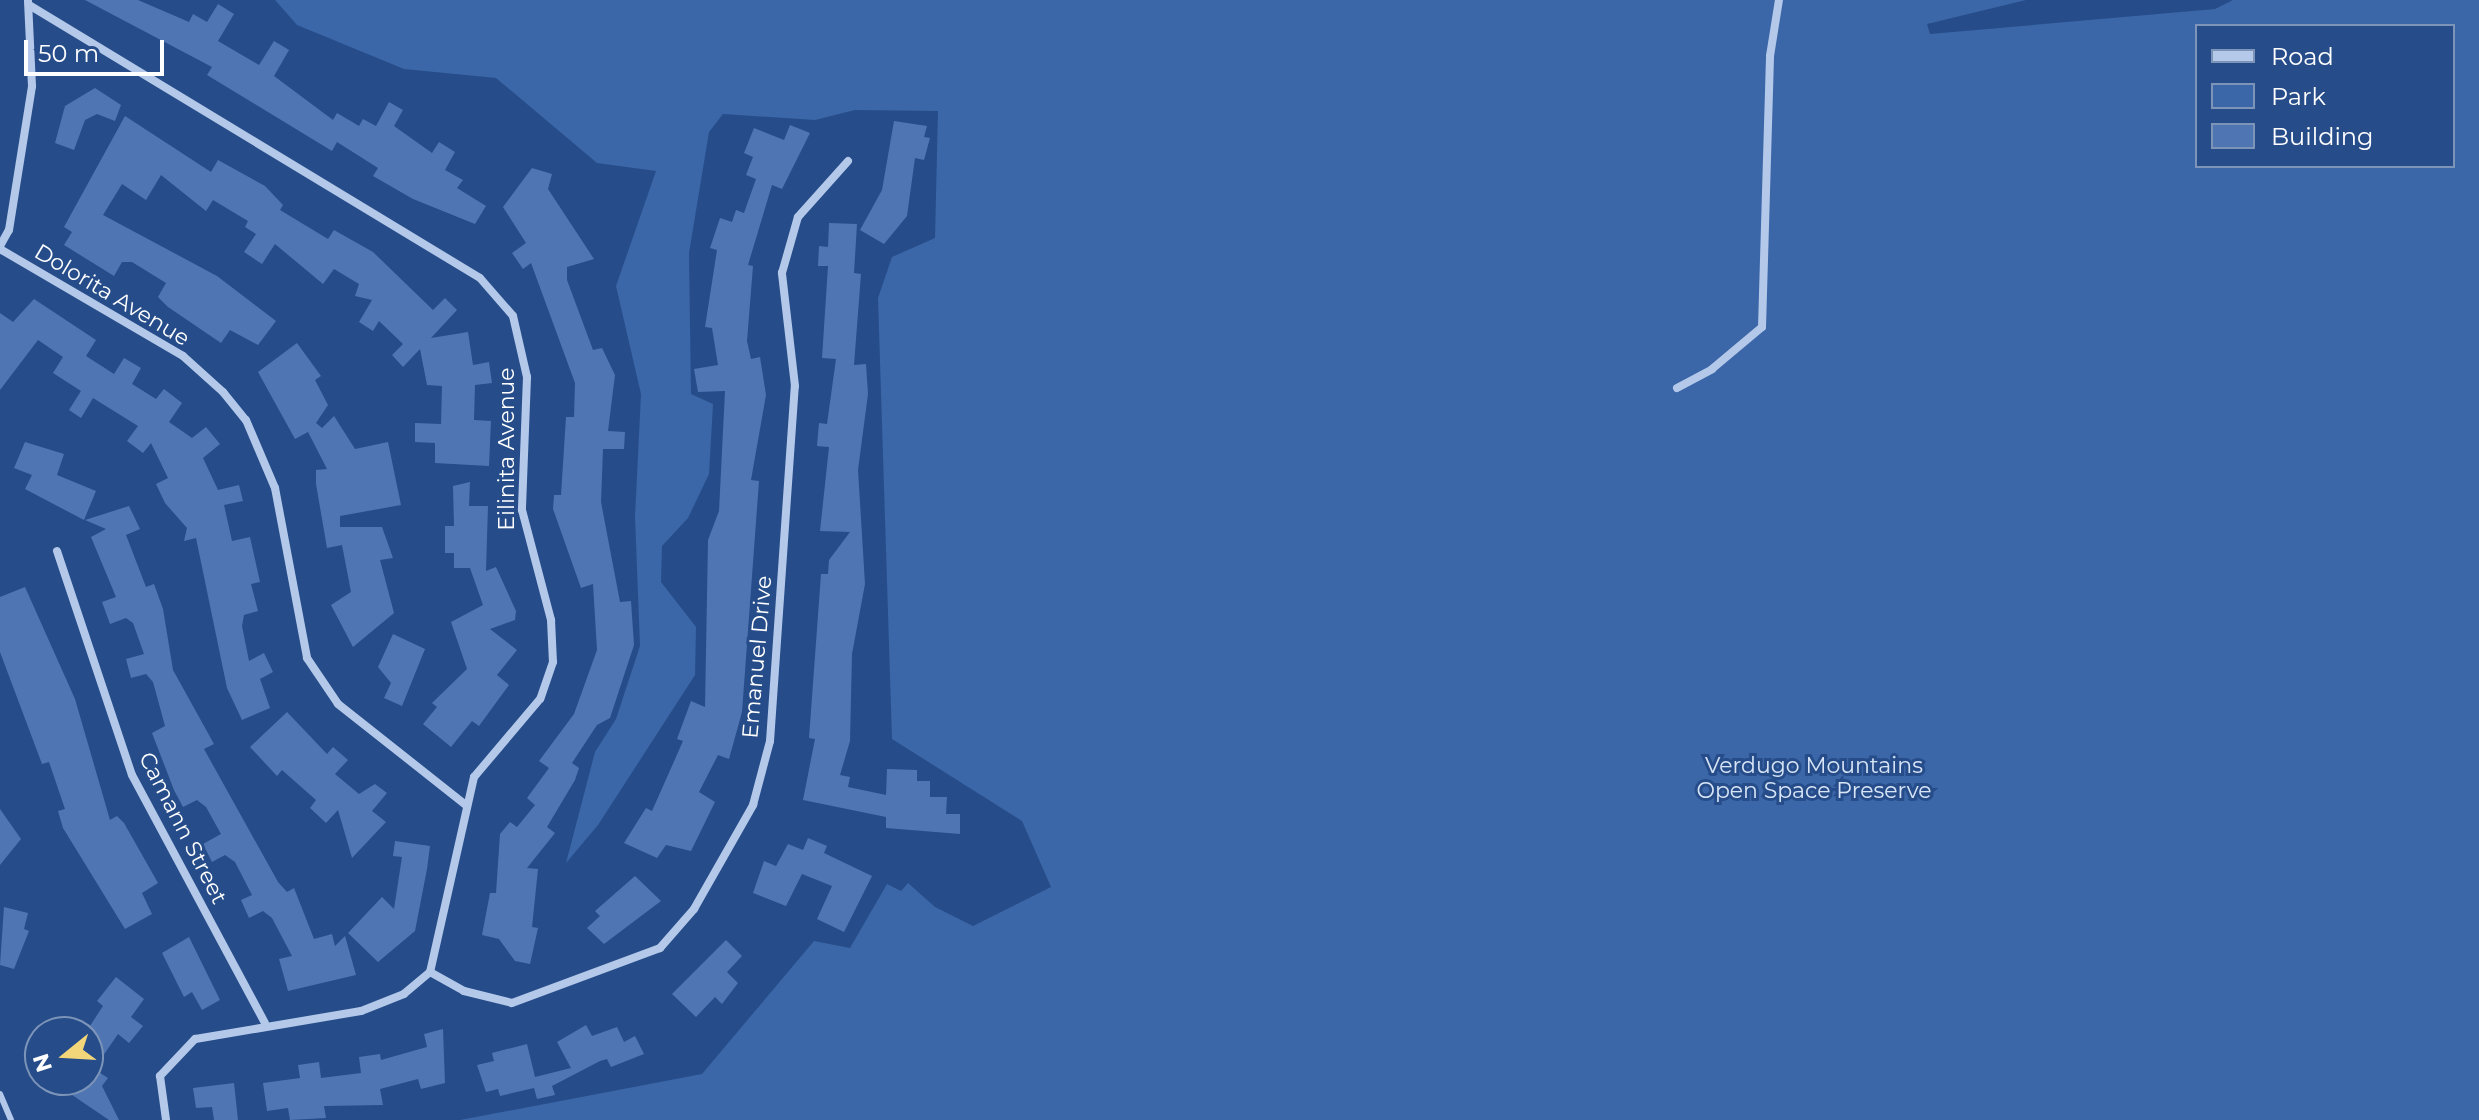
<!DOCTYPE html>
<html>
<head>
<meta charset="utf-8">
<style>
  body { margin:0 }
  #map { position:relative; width:2479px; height:1120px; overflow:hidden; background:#264d8a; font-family:Montserrat,sans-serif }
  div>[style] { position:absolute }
  .green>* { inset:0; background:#3b66a7 }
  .building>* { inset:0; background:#4f76b2 }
  .lane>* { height:6px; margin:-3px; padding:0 3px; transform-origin:3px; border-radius:3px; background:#b4c9ea }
  .street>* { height:8px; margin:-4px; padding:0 4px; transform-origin:4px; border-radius:4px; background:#b4c9ea }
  span { translate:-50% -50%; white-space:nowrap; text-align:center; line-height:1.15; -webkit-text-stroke:6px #264d8a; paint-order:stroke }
  .street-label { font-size:22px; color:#fff }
  .park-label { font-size:22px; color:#d8e5f7 }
  .legend { position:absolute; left:2195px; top:24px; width:260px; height:144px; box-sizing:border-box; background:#264d8a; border:2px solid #7d94b9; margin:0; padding:10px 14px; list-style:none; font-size:24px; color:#fff }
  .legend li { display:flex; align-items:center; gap:16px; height:40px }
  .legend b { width:40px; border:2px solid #7d94b9 }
  .north { position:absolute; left:24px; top:1016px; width:80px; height:80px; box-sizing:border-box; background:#264d8a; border:2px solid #7d94b9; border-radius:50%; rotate:252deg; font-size:22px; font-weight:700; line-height:32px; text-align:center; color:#fff }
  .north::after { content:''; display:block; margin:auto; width:28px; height:36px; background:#f3d679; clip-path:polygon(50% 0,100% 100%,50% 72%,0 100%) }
  .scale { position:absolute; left:24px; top:40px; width:140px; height:36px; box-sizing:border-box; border:4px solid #fff; border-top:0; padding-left:10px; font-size:24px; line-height:28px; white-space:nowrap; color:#fff; -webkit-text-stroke:6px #264d8a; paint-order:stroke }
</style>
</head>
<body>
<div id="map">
  <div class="green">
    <i style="clip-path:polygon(evenodd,275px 0,2026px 0,1927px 24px,1930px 34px,2215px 9px,2233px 0,2479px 0,2479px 1120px,460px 1120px,702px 1074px,814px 941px,850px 948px,887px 884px,901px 891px,908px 883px,935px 907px,973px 926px,1051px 887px,1022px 821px,892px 739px,878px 298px,892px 257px,935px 238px,938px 111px,855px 110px,815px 120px,723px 114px,709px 132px,689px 253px,691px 394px,713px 404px,709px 474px,688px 518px,662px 546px,661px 582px,696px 627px,695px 675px,598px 825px,566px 863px,595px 752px,616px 719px,640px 646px,635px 517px,641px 394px,616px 286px,656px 171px,597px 163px,496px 78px,404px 69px,297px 25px,275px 0,2197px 26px,2453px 26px,2453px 166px,2197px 166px,2197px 26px)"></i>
  </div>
  <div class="building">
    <i style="clip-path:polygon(85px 0,138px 0,189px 22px,193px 14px,207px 22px,218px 4px,234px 14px,218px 41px,259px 65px,274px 41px,289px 50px,274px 76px,333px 120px,337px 113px,359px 126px,363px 119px,376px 126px,389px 102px,403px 110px,394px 126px,432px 153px,439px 142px,455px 152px,445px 170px,463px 180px,457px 188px,486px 206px,475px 224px,413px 199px,373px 176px,378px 168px,337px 142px,332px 151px,207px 75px,212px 67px)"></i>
    <i style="clip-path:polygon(95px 88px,121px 105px,115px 121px,97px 114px,85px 120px,74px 150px,55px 143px,65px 106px)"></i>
    <i style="clip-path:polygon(125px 116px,211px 172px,218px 160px,265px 186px,283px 205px,280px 210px,328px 239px,334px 230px,373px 252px,433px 310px,445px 298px,457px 310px,431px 338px,468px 332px,473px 365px,489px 362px,492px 383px,475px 385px,474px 420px,491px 421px,489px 466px,435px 463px,435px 443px,415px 442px,415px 423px,441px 424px,442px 386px,427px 385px,420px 349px,403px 367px,392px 355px,403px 344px,379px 321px,373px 331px,359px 322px,372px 300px,355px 296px,359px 284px,334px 269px,323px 284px,275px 244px,262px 264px,244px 252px,256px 234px,245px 227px,248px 221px,213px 200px,206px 211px,161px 175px,146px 200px,122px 184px,103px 215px,217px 276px,276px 321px,258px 345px,230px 330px,221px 343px,168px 307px,158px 297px,166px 283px,132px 262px,122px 262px,114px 276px,64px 245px,72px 232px,64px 227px)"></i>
    <i style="clip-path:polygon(894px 121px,927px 126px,924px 137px,930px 138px,924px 160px,915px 158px,907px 216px,884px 244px,860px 230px,882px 190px)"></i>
    <i style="clip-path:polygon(790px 125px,810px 133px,782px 189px,772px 185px,748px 265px,753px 266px,747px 341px,751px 359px,760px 357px,766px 395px,751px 480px,759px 481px,742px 712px,729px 759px,718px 755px,699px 792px,715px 802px,691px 851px,666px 845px,657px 858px,624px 843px,646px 808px,652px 811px,683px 741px,677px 739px,691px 701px,705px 707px,708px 540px,719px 511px,725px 391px,698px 392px,694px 369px,718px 365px,712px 328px,705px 327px,717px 250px,710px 248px,720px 218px,732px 222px,736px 210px,744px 213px,756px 179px,746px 175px,753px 157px,744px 153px,754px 128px,784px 140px)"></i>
    <i style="clip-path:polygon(532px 168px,552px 174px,548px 189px,594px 259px,567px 267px,567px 280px,593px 350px,602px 348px,615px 375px,608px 431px,625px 432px,624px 449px,603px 449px,601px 502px,620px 602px,631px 601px,634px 645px,610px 718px,597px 725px,572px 763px,579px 768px,575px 780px,547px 827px,555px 833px,527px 868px,538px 869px,532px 927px,538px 928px,530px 964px,515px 961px,499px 939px,482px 935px,490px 893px,496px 893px,500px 834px,510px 822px,517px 827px,535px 805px,527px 798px,549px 768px,539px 761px,574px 714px,597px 650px,593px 584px,581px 588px,553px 509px,554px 495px,561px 495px,566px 417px,574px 417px,575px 383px,531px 263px,523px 269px,512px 253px,526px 243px,503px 207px)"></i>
    <i style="clip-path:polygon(829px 223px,857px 224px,854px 273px,861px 274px,854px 365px,866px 364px,868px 394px,858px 470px,865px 584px,852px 654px,850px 741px,840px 775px,850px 777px,848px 787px,886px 795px,887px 769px,917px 770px,917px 781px,930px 781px,930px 797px,947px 797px,946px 814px,960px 814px,960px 834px,886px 828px,886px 817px,803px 800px,815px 739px,809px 738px,821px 574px,828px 574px,829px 560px,850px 532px,820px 531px,829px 447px,817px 446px,819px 423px,827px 424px,836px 359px,822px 358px,828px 266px,818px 266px,819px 246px,828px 247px)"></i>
    <i style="clip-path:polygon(34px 299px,96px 340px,86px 356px,114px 374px,124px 358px,141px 368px,132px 384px,156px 399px,164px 389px,182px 403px,169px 422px,192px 438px,206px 427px,220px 444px,203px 458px,218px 490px,239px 485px,243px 501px,224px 505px,232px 541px,250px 537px,260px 582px,251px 584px,258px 611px,244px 615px,242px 626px,249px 661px,264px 653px,273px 672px,260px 679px,270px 708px,242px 720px,227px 688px,196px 538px,184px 541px,187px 528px,165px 503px,156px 484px,168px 478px,151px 443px,143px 453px,127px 441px,138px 426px,93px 398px,81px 418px,69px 410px,81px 391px,53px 373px,63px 357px,38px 340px,0 390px,0 313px,13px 322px)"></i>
    <i style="clip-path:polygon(297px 343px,321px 376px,315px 380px,328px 405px,316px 423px,322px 428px,334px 416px,355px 449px,388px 442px,401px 505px,340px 516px,340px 527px,382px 527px,393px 558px,380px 560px,394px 613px,353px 647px,331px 605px,351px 592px,342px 545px,327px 548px,316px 484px,316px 470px,327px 469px,308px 432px,295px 439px,258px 372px)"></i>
    <i style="clip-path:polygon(25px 442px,64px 454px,57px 475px,96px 491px,84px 520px,25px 489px,32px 475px,14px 468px)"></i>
    <i style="clip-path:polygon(470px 482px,469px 506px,488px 506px,486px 571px,496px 567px,516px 611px,515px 620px,490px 629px,517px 650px,497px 675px,509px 685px,479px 726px,472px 721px,451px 747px,423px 724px,437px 707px,432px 703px,467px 669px,451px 622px,483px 605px,470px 568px,454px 568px,454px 553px,445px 553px,445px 526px,454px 526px,453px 486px)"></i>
    <i style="clip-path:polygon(129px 506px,140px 529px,126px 535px,146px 587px,154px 584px,163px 609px,173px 670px,214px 744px,204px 749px,278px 882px,287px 892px,294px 888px,314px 939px,332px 934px,335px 946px,345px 936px,356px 975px,288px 991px,279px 959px,292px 956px,272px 918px,263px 911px,249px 918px,241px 900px,252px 895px,235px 862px,225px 855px,212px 862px,203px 844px,221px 834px,206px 807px,197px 800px,183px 807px,174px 790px,152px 733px,165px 726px,153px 682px,146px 674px,131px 678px,126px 659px,144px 654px,133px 623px,126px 618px,110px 624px,102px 602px,116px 597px,91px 537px,106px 529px,85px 520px)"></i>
    <i style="clip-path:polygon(25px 587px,75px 699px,110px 820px,117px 816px,124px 823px,158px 883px,142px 893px,152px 914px,125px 929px,63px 828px,58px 811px,65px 809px,49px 762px,42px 764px,0 652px,0 597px)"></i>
    <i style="clip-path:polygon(393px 634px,425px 649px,402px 706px,384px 698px,391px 683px,378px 667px)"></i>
    <i style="clip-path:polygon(287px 712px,327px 754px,333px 747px,348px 760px,335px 774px,359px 794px,375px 784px,387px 793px,372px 811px,386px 822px,352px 858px,338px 810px,326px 823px,310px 808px,316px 800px,282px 770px,277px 776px,250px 747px)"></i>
    <i style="clip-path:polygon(0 809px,21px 839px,0 865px)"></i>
    <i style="clip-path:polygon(808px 838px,827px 846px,824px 853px,872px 876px,844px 932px,817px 919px,832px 886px,802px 874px,786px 906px,753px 893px,764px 861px,776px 866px,788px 844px,803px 850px)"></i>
    <i style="clip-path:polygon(395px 841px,430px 846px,427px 869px,415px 931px,378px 962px,348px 933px,382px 897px,394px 909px,402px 857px,393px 856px)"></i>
    <i style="clip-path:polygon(635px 876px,661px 901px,604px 944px,587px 928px,600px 916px,595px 911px)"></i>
    <i style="clip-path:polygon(4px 907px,28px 913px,24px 929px,29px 931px,14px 969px,0 965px)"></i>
    <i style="clip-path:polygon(189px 937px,220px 1000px,202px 1010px,192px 992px,184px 997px,162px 953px)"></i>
    <i style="clip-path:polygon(726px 940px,742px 956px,727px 972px,738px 983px,722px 1004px,715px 997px,696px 1017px,672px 994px)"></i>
    <i style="clip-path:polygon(116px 977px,144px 999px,131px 1017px,143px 1026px,129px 1043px,118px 1034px,94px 1069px,108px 1078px,102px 1086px,119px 1120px,109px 1120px,50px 1080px,88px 1080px,88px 1029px,103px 1006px,97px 1001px)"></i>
    <i style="clip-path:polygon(586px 1025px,592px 1036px,617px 1027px,624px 1042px,635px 1036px,644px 1054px,611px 1067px,607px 1059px,600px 1061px,552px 1086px,555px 1095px,537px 1099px,534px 1088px,500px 1096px,498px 1089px,486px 1092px,477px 1065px,494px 1061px,492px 1053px,527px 1044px,535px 1077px,571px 1068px,557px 1042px)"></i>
    <i style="clip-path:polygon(443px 1029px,445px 1083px,421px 1089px,418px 1079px,380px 1089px,383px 1105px,324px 1106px,326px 1118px,290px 1120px,288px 1108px,267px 1111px,263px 1083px,300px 1078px,298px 1065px,319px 1062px,321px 1078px,361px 1073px,359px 1057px,380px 1054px,381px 1060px,427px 1047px,424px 1034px)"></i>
    <i style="clip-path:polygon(234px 1083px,238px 1120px,214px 1120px,212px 1107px,196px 1108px,193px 1088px)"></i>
  </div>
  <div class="lane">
    <i style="left:0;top:1094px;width:28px;rotate:67deg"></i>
  </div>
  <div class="street">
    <i style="left:29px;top:5px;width:527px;rotate:31.19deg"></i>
    <i style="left:480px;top:278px;width:50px;rotate:49deg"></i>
    <i style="left:513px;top:316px;width:63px;rotate:77.1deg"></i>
    <i style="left:527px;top:377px;width:133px;rotate:92.2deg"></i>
    <i style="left:522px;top:510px;width:114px;rotate:75.2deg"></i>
    <i style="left:551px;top:620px;width:42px;rotate:87.3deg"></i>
    <i style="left:553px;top:662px;width:39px;rotate:109deg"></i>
    <i style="left:540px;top:699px;width:102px;rotate:130.2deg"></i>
    <i style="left:474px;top:777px;width:200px;rotate:102.7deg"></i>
    <i style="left:430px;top:972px;width:34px;rotate:140deg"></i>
    <i style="left:404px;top:994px;width:46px;rotate:158.4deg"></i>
    <i style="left:361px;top:1011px;width:168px;rotate:170.4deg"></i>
    <i style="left:195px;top:1039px;width:51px;rotate:133.4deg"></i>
    <i style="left:160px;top:1076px;width:44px;rotate:82.2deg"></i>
    <i style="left:0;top:246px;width:18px;rotate:-61deg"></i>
    <i style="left:9px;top:230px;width:146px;rotate:-80.9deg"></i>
    <i style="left:32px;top:86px;width:85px;rotate:-92.7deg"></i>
    <i style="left:0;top:249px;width:212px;rotate:30.3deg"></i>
    <i style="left:183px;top:356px;width:54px;rotate:42deg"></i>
    <i style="left:223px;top:392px;width:36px;rotate:51deg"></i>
    <i style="left:246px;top:420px;width:74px;rotate:66.9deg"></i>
    <i style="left:275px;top:488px;width:173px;rotate:79.3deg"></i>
    <i style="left:307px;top:658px;width:55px;rotate:56deg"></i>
    <i style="left:338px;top:704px;width:163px;rotate:38.3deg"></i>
    <i style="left:1677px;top:388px;width:40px;rotate:-28deg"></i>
    <i style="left:1712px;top:369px;width:65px;rotate:-40deg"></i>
    <i style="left:1762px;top:327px;width:271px;rotate:-88.3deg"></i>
    <i style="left:1770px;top:56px;width:57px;rotate:-80.9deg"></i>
    <i style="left:57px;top:551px;width:236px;rotate:71.5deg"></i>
    <i style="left:132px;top:775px;width:281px;rotate:61.8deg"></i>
    <i style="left:430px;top:972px;width:39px;rotate:29deg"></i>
    <i style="left:464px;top:991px;width:49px;rotate:14deg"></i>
    <i style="left:512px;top:1003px;width:158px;rotate:-20.4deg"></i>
    <i style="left:660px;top:948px;width:52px;rotate:-48.9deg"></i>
    <i style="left:694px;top:909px;width:120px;rotate:-60.4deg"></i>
    <i style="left:753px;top:805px;width:66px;rotate:-75.1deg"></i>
    <i style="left:770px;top:741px;width:356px;rotate:-86deg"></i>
    <i style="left:795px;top:386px;width:114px;rotate:-96.6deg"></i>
    <i style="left:782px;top:273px;width:58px;rotate:-74.1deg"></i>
    <i style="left:798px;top:217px;width:75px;rotate:-48.2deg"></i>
  </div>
  <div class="street-label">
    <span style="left:112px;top:295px;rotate:31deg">Dolorita Avenue</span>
    <span style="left:507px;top:449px;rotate:-90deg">Eilinita Avenue</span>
    <span style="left:757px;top:657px;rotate:-85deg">Emanuel Drive</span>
    <span style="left:183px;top:828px;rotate:63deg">Camann Street</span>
  </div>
  <div class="park-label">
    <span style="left:1814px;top:778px">Verdugo Mountains<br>Open Space Preserve</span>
  </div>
  <ul class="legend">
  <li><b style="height:10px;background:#b4c9ea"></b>Road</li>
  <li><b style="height:22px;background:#3b66a7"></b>Park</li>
  <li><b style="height:22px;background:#4f76b2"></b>Building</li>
  </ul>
  <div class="north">N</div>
  <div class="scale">50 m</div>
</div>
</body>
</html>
